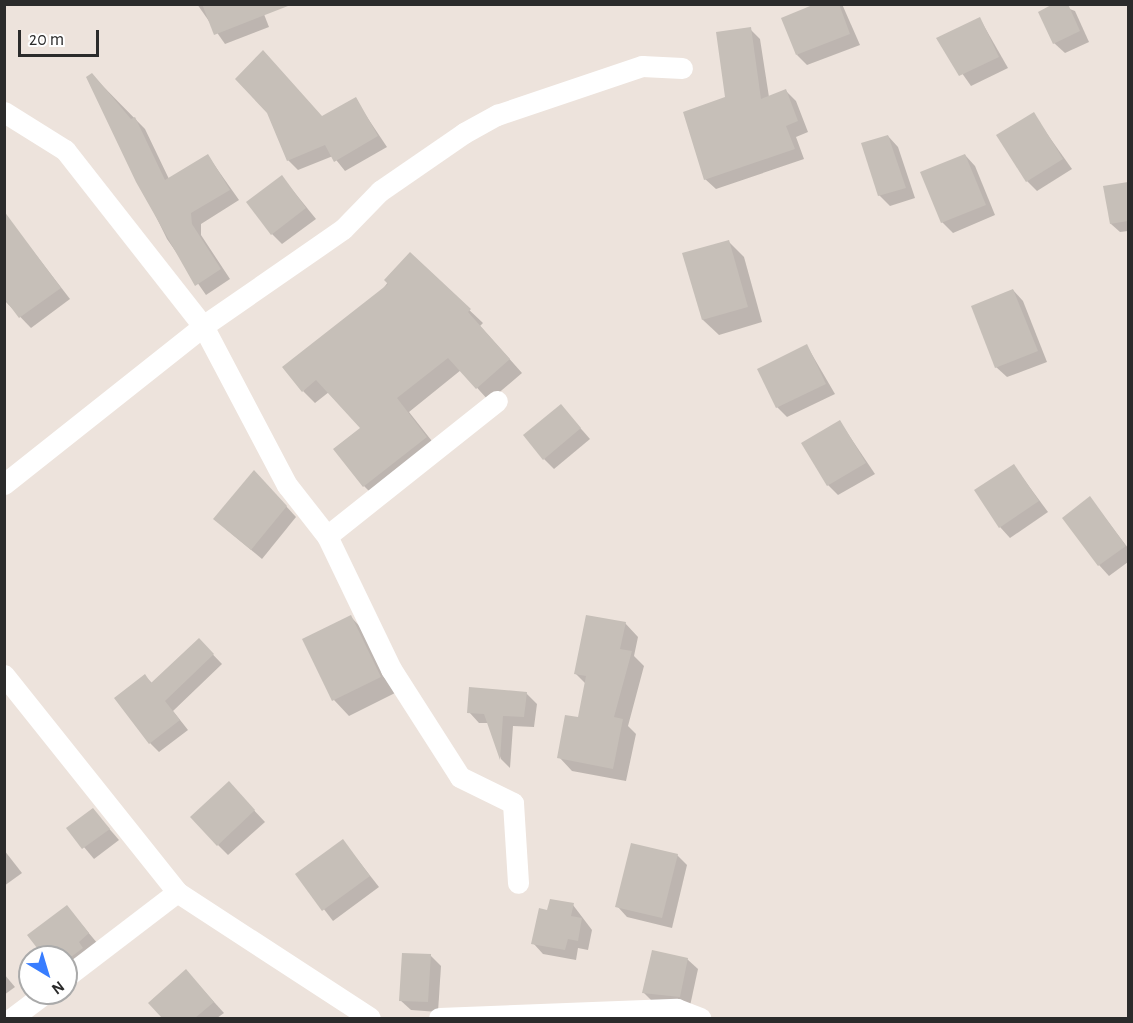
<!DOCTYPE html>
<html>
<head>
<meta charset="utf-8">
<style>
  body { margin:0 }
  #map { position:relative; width:1133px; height:1023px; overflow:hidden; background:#ede3dc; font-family:"Alegreya Sans",sans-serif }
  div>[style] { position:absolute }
  .shadow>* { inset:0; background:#0003 }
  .building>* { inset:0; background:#c6bfb8 }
  .street>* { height:21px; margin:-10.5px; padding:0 10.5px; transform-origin:10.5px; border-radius:10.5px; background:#fff }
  span { translate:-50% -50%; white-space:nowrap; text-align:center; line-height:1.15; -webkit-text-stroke:6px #fff; paint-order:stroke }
  .frame { position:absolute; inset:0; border:6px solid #2b2b2b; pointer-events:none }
  .north { position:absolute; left:18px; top:945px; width:60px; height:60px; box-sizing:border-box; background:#fff; border:2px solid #aaa; border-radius:50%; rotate:142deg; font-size:16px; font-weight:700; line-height:24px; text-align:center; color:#2b2b2b }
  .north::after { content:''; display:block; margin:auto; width:21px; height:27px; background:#387dff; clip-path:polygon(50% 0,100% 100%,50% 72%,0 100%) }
  .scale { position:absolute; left:18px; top:30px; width:81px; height:27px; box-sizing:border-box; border:3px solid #2b2b2b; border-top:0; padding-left:8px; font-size:18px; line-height:21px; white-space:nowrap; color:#2b2b2b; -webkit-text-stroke:4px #fff; paint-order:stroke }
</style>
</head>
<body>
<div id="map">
  <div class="shadow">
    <i style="clip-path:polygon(260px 4px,269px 27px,225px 44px,197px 4px)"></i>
    <i style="clip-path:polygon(819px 4px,842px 4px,860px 45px,807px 65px,797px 55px)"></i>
    <i style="clip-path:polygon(1057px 4px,1075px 11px,1089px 42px,1065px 53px,1054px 43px)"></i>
    <i style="clip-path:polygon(980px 19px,1008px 68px,971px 86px,938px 39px)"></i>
    <i style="clip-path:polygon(750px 29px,760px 39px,769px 97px,786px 91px,796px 101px,808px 132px,796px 137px,804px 159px,716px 189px,705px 179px)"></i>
    <i style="clip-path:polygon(92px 75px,145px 129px,169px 179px,208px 156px,239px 200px,201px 224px,201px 235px,230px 279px,206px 295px,167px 239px,88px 78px)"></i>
    <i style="clip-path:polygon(355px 99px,387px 147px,345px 171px,333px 156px,298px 170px,288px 160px,322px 117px)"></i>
    <i style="clip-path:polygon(1033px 114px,1072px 169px,1037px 191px,1027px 181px)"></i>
    <i style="clip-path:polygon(888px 136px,898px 147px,915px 198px,890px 206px,879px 195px)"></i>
    <i style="clip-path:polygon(965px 155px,975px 166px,995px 215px,953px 233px,942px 222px)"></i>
    <i style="clip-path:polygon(282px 177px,316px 219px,282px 244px,272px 234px)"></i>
    <i style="clip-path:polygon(1128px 183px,1128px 231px,1120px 232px,1111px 224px,1105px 187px)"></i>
    <i style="clip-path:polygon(13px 225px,70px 299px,31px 328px,4px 300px,4px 231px)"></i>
    <i style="clip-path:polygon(728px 241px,744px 257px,762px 322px,719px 335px,703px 320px,684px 254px)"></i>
    <i style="clip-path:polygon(410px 254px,483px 323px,480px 326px,522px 373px,489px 401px,461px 370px,409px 412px,439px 450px,377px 499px,364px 486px,362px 428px,329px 392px,315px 403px,303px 391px)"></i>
    <i style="clip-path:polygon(1013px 290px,1023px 301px,1047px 362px,1007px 377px,996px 367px)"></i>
    <i style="clip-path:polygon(807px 346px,835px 394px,787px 417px,777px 407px)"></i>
    <i style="clip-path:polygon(561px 406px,590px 439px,554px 469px,544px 459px)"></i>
    <i style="clip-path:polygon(840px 422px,875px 474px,838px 495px,828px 485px)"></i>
    <i style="clip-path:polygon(1014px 466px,1048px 512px,1010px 538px,1000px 527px)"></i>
    <i style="clip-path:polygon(264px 482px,296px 517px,262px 559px,226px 529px)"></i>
    <i style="clip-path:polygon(1090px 498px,1128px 548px,1128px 562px,1109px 576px,1099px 565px)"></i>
    <i style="clip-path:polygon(351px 617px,366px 633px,395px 693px,349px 716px,334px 700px)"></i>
    <i style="clip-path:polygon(625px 623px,638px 637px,634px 656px,644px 666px,628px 726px,636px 734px,626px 781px,572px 771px,559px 757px,579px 719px,586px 684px,576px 674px)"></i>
    <i style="clip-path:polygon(199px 640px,222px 664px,173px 711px,188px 730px,159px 752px,150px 743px,145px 676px,153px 684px)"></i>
    <i style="clip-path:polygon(526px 693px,537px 704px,534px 727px,513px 726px,510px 768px,501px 759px,489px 723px,479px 723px,469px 712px)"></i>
    <i style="clip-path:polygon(239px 794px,265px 822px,228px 855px,218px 845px)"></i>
    <i style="clip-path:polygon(93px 810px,119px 840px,94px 859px,68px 828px)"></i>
    <i style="clip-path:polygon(343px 841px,379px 887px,333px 921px,297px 874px)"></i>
    <i style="clip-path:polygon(4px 850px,22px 873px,4px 886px)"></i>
    <i style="clip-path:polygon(677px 855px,687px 865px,672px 928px,627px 917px,617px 906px)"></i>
    <i style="clip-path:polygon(573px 905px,592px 930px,588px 950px,578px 948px,576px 960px,543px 954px,533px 943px,549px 912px)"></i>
    <i style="clip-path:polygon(67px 907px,98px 944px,66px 980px,66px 957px,46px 957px)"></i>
    <i style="clip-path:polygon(430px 955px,441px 966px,438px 1012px,411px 1010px,400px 1000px)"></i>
    <i style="clip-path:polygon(687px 959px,698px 969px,690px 1006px,654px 1003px,644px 993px)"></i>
    <i style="clip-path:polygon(4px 974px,15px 987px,4px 995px)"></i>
    <i style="clip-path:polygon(196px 982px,224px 1013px,217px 1018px,165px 1018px,151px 1003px)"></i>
  </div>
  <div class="building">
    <i style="clip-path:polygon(202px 4px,288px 4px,288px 6px,214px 35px)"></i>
    <i style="clip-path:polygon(815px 4px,839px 4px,850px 34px,796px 55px,781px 18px)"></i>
    <i style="clip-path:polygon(1053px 4px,1068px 4px,1080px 31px,1053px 44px,1038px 12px)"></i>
    <i style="clip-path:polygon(980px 17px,999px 57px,959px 76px,936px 38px)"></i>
    <i style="clip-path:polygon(751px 27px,761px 99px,786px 89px,798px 121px,786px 126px,795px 149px,704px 180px,683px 112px,725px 97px,716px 32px)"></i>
    <i style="clip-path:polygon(263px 50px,322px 116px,356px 97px,378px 136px,334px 162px,325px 145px,287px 161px,267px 113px,235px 79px)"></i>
    <i style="clip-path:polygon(92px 73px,131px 119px,135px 117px,165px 180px,208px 154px,230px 190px,191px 213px,192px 224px,221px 269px,195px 286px,136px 182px,86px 77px)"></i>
    <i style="clip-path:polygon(1034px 112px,1063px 159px,1026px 182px,996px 135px)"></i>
    <i style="clip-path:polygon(888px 135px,906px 188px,878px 196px,861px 143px)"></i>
    <i style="clip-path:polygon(965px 154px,986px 205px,941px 223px,920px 172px)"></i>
    <i style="clip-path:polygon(282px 175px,306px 208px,271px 235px,246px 202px)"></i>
    <i style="clip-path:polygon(1128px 182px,1128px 221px,1110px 224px,1103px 186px)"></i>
    <i style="clip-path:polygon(4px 211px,61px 288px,19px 318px,4px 298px)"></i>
    <i style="clip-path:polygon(729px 240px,748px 307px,702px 320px,682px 253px)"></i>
    <i style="clip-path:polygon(410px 252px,471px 309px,468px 312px,510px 359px,476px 389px,448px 358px,397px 398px,427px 437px,363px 487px,333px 449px,360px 428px,316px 380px,302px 392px,282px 367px,388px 284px,384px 280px)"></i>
    <i style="clip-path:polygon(1013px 289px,1038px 351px,995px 368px,971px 306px)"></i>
    <i style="clip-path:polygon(807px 344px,826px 384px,776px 408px,757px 369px)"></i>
    <i style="clip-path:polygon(561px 404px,581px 428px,543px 460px,523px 435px)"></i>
    <i style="clip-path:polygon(840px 420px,866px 463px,827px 486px,801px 443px)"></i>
    <i style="clip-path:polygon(1014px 464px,1039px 501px,999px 528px,974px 490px)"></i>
    <i style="clip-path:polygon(254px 470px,287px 506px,251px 550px,213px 519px)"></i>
    <i style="clip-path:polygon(1090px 496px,1126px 546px,1098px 566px,1062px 518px)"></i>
    <i style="clip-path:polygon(351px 615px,381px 677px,332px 701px,302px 639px)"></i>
    <i style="clip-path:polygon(586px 615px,626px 622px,620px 649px,632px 651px,614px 717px,623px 719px,613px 769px,557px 758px,565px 715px,578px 717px,586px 676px,574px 674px)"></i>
    <i style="clip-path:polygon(199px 638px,214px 654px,165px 701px,180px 720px,149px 744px,114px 698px,145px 674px,151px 683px)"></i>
    <i style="clip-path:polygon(469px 687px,527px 692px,524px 717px,503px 716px,500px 760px,484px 714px,467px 713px)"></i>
    <i style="clip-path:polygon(229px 781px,255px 810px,217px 846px,190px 817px)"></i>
    <i style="clip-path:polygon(93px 808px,110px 829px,82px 849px,66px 828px)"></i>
    <i style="clip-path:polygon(343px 839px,370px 876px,322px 911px,295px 874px)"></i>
    <i style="clip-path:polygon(631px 843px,678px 854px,662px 918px,615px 907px)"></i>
    <i style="clip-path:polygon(550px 899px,574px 903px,571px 916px,582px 918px,578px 941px,568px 939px,565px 950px,531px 944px,539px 908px,547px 910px)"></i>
    <i style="clip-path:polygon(67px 905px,89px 933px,79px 942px,83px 948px,71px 957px,44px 957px,27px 935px)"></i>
    <i style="clip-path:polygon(652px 950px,688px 958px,680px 997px,642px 993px)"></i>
    <i style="clip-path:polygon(402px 953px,431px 954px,428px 1002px,399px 1001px)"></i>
    <i style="clip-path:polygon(186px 969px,214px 1002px,195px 1018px,162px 1018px,148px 1003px)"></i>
  </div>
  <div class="street">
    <i style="left:4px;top:112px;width:72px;rotate:31.9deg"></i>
    <i style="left:65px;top:150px;width:224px;rotate:51.9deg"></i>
    <i style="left:203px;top:326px;width:180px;rotate:62.2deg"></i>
    <i style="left:287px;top:485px;width:65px;rotate:51.9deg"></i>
    <i style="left:327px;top:536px;width:148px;rotate:64.3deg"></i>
    <i style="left:391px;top:669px;width:128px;rotate:57.4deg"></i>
    <i style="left:460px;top:777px;width:59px;rotate:26.1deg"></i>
    <i style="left:513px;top:803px;width:80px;rotate:86.4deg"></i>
    <i style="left:4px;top:484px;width:254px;rotate:-38.4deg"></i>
    <i style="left:203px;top:326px;width:170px;rotate:-34.7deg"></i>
    <i style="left:343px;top:229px;width:53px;rotate:-45.8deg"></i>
    <i style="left:380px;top:191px;width:102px;rotate:-34.6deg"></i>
    <i style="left:464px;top:133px;width:38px;rotate:-29deg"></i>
    <i style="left:497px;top:115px;width:153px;rotate:-18.7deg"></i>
    <i style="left:642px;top:66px;width:40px;rotate:2.9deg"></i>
    <i style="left:327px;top:536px;width:217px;rotate:-38.5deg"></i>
    <i style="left:4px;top:675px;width:278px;rotate:51.4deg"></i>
    <i style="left:177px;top:892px;width:230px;rotate:33.1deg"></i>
    <i style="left:66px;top:977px;width:140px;rotate:-37.4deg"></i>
    <i style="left:12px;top:1018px;width:41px;rotate:-37.1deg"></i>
    <i style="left:439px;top:1018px;width:238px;rotate:-2.2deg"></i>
    <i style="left:677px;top:1009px;width:25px;rotate:21deg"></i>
  </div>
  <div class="frame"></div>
  <div class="north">N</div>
  <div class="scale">20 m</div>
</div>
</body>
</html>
